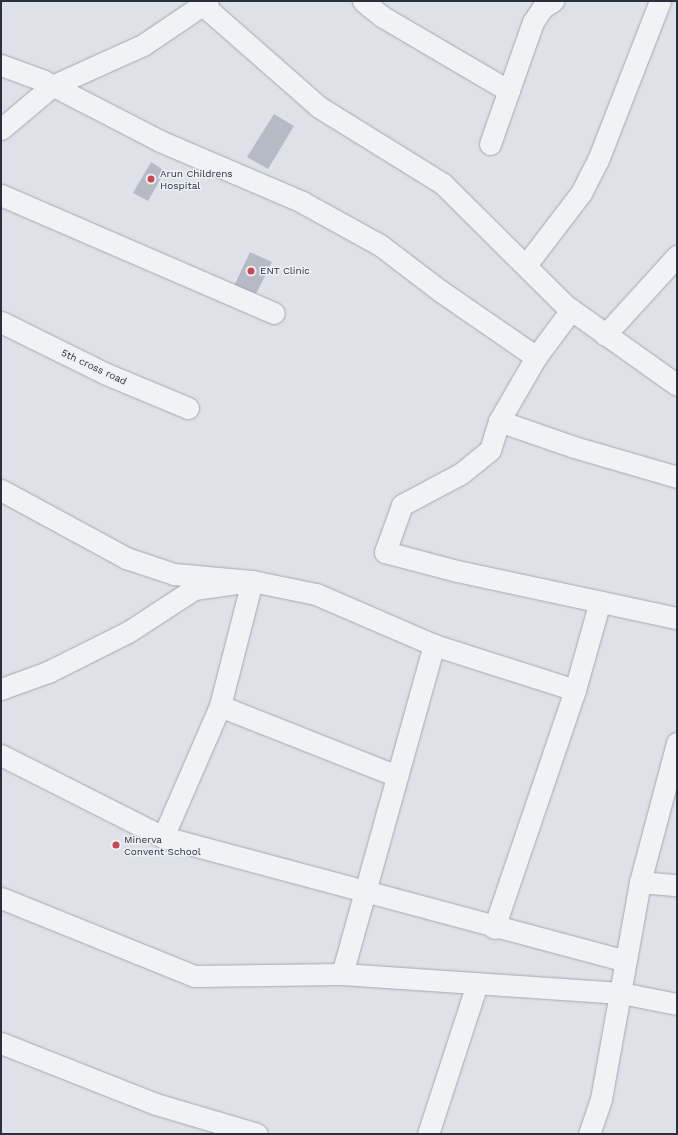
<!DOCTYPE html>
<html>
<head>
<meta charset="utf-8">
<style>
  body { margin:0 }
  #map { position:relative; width:678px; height:1135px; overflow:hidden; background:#dee1e7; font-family:"Work Sans",sans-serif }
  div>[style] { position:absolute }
  .building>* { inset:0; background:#b6bac4 }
  .roads { filter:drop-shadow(0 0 1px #a4a8b1) drop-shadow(0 0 1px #a4a8b1) }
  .minor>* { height:21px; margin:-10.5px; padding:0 10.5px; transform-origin:10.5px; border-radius:10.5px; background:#f1f2f6 }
  .dots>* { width:11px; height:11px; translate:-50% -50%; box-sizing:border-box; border:2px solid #edf0f5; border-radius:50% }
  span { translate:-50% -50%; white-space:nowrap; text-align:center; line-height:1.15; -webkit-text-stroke:3px #edf0f5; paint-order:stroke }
  .poi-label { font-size:10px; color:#282f3d }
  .left { translate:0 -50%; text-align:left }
  .street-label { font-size:10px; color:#282f3d }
  .frame { position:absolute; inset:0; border:2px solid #282f3d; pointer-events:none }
</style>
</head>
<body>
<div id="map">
  <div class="building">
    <i style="clip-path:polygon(274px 114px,294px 126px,268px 169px,247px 157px)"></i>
    <i style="clip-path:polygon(151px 162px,165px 171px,148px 201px,133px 193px)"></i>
    <i style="clip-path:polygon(250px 252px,272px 262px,254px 298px,233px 288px)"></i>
  </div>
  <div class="roads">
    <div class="minor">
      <i style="left:363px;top:1px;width:26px;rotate:39deg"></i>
      <i style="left:383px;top:17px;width:146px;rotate:30.4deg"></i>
      <i style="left:204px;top:6px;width:153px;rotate:41.3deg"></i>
      <i style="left:319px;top:107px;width:146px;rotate:31.8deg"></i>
      <i style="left:443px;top:184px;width:173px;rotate:44.8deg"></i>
      <i style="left:566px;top:306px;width:136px;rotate:35.4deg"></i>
      <i style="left:1px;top:65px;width:44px;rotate:20.1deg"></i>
      <i style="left:42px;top:80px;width:133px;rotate:27.3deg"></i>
      <i style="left:160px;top:141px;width:155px;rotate:23.2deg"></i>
      <i style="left:302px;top:202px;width:89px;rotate:28.9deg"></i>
      <i style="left:380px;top:245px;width:74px;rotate:37.3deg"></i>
      <i style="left:439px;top:290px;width:118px;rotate:34.6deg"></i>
      <i style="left:536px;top:357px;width:74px;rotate:120deg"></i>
      <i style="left:499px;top:421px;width:79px;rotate:19.1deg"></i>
      <i style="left:574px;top:447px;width:107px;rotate:16.2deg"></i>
      <i style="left:1px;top:129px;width:67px;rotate:-40.1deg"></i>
      <i style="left:52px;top:86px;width:100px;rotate:-24.3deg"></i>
      <i style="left:143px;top:45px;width:78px;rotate:-34.1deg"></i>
      <i style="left:490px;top:144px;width:129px;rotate:-70.6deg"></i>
      <i style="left:533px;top:22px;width:18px;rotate:-56deg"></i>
      <i style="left:543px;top:7px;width:12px;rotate:-31deg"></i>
      <i style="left:1px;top:195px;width:297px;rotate:23.4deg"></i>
      <i style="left:526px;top:265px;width:91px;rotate:-52.6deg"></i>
      <i style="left:581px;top:193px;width:37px;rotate:-63deg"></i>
      <i style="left:598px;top:160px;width:171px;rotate:-68.7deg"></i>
      <i style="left:1px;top:322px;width:115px;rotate:26.3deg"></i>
      <i style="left:104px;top:373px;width:91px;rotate:22.6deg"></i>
      <i style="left:605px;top:335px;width:107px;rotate:-47.7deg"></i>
      <i style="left:536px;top:357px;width:59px;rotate:-53.3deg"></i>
      <i style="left:499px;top:421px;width:30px;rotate:107deg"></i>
      <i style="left:490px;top:450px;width:38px;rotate:141deg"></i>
      <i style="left:460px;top:474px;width:66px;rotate:151.9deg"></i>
      <i style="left:402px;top:505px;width:50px;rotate:109.9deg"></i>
      <i style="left:385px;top:552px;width:74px;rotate:14.8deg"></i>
      <i style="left:457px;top:571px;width:225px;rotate:12.1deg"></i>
      <i style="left:1px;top:490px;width:142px;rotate:28.5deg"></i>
      <i style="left:126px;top:558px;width:51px;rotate:18.4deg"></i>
      <i style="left:174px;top:574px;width:78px;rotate:5.1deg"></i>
      <i style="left:252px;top:581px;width:129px;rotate:104.4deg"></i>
      <i style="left:220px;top:706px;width:190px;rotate:21.6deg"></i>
      <i style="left:1px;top:689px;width:50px;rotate:-19.9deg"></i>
      <i style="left:48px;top:672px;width:89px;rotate:-26.6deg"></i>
      <i style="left:128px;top:632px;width:79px;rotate:-33.1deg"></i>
      <i style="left:194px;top:589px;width:59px;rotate:-7.9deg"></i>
      <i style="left:252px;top:581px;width:65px;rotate:11.5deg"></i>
      <i style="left:316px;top:594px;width:129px;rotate:23.4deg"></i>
      <i style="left:434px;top:645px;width:148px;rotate:17.7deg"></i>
      <i style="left:1px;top:755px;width:182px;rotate:26.8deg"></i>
      <i style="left:163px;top:837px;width:479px;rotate:15deg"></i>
      <i style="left:163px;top:837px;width:143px;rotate:-66.5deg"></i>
      <i style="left:640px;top:882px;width:37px;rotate:5deg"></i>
      <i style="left:1px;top:898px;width:208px;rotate:22deg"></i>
      <i style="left:194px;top:976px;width:148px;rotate:-0.8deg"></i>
      <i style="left:342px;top:974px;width:280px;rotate:3.9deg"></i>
      <i style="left:621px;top:993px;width:57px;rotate:11.1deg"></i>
      <i style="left:494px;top:928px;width:251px;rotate:-71.2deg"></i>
      <i style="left:575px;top:690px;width:92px;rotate:-74.3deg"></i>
      <i style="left:342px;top:974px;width:342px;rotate:-74.4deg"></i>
      <i style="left:1px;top:1043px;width:167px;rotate:21.5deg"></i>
      <i style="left:156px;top:1104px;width:105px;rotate:16.5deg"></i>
      <i style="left:428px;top:1134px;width:158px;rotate:-71.9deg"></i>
      <i style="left:589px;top:1134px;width:37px;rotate:-71deg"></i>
      <i style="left:601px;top:1099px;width:220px;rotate:-79.8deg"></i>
      <i style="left:640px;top:882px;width:144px;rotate:-75.1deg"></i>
    </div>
  </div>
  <div class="dots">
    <i style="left:151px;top:179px;background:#c94754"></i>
    <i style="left:251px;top:271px;background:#c94754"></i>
    <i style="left:116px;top:845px;background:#c94754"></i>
  </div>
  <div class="poi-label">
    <span class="left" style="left:160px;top:179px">Arun Childrens<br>Hospital</span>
    <span class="left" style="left:260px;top:271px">ENT Clinic</span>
    <span class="left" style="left:124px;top:845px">Minerva<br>Convent School</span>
  </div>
  <div class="street-label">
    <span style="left:94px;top:367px;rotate:25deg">5th cross road</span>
  </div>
  <div class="frame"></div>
</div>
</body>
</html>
